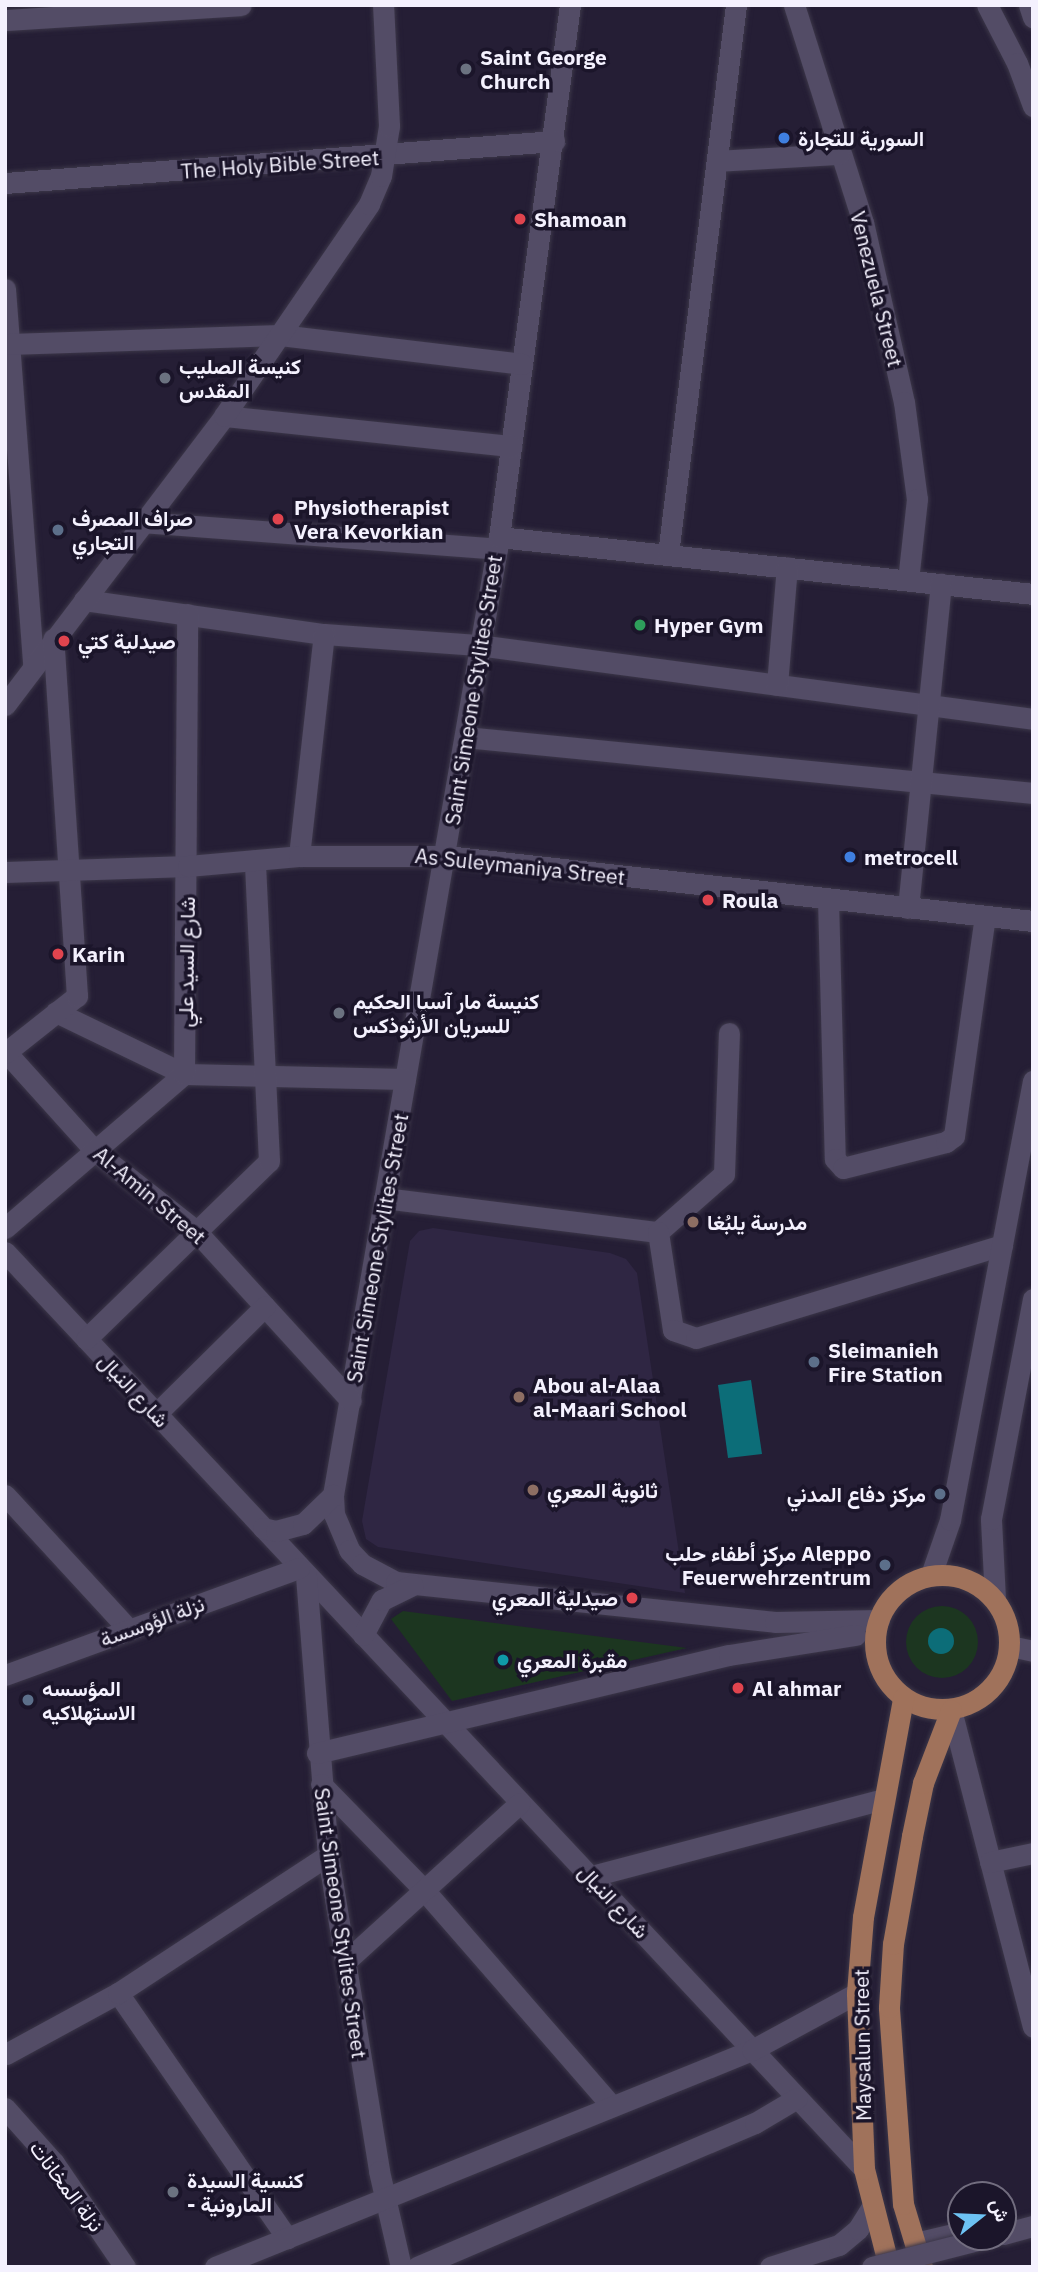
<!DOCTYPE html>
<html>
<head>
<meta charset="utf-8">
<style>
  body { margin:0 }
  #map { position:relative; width:1038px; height:2272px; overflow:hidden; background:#251e35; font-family:"IBM Plex Sans",Vazirmatn,sans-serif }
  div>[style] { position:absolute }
  .built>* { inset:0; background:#2f2643 }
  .green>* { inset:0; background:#1c3620 }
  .round { border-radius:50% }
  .water>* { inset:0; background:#0c6d78 }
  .roads { filter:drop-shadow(0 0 2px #3c3749) drop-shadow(0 0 2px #3c3749) }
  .street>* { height:21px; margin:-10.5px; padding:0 10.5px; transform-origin:10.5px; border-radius:10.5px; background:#534c66 }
  .secondary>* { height:21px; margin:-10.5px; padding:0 10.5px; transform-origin:10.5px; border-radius:10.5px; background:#534c66 }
  .primary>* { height:21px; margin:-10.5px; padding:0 10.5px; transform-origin:10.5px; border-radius:10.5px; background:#a0725b }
  .primary>.ring { margin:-10.5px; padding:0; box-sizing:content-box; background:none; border:21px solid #a0725b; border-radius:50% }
  .bridges { filter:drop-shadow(0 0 2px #3c3749) drop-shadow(0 0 2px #3c3749) }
  .street-bridge>* { height:21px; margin:-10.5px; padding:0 10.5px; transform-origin:10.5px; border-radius:10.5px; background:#534c66 }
  .dots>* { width:19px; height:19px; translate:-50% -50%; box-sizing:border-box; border:4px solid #1b152a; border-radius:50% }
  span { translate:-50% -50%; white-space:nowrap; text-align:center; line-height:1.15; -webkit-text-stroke:7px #1b152a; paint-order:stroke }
  .poi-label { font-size:21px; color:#f4f1fe; font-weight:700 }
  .left { translate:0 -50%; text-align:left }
  .right { translate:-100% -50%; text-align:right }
  .street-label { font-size:21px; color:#f4f1fe }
  .frame { position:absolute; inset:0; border:7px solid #f4f1fe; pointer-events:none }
  .north { position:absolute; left:947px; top:2181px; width:70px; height:70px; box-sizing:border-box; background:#1b152a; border:2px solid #726d7f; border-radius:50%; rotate:72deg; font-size:19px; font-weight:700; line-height:28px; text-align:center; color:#f4f1fe }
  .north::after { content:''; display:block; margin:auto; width:24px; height:32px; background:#6dc2f3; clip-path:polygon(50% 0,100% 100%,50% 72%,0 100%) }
</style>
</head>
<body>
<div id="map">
  <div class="built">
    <i style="clip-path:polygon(433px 1228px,610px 1253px,626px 1259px,637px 1273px,685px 1593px,378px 1547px,366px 1539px,362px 1521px,410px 1241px,419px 1231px)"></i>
  </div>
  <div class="green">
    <i class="round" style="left:906px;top:1606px;width:72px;height:72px"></i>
    <i style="clip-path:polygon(403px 1611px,687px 1648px,452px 1701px,391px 1619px)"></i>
  </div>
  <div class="water">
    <i style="clip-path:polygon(751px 1380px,762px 1454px,728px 1458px,718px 1385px)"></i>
    <i class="round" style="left:928px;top:1628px;width:26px;height:26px"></i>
  </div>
  <div class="roads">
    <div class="street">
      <i style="left:570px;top:5px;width:537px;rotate:97.6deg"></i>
      <i style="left:499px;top:537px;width:972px;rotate:99.83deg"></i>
      <i style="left:333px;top:1495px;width:19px;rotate:87deg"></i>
      <i style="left:334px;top:1514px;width:39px;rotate:67deg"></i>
      <i style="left:349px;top:1550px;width:19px;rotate:47deg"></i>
      <i style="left:362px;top:1564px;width:38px;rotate:28deg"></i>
      <i style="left:396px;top:1582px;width:381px;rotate:6deg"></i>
      <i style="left:775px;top:1622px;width:104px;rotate:-1.1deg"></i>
      <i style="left:794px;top:5px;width:228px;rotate:72.4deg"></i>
      <i style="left:863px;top:222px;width:185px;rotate:77.2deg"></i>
      <i style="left:904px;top:402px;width:98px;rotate:82.4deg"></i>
      <i style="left:917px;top:499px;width:81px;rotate:96.3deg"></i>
      <i style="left:5px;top:20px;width:236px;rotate:-3.6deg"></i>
      <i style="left:717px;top:161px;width:122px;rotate:-3.3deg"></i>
      <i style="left:5px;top:183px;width:551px;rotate:-4.37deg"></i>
      <i style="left:5px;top:289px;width:377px;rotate:85.7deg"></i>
      <i style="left:9px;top:344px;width:271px;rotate:-1.9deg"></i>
      <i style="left:280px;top:335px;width:244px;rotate:6.8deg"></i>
      <i style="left:224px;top:416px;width:289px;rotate:6deg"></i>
      <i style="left:142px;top:522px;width:356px;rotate:4.3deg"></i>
      <i style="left:499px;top:537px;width:537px;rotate:6.09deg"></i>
      <i style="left:668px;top:554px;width:553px;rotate:-82.94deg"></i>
      <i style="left:84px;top:600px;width:242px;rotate:8.1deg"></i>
      <i style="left:324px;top:634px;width:154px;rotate:4.1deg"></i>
      <i style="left:478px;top:645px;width:560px;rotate:7.59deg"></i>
      <i style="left:777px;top:685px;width:118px;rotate:-85.2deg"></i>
      <i style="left:5px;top:705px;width:363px;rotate:-52.8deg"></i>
      <i style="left:224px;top:416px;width:257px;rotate:-55.6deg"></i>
      <i style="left:369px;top:204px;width:30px;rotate:-67deg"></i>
      <i style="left:381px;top:176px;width:51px;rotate:-80.9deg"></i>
      <i style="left:389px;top:126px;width:121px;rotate:-92.8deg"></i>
      <i style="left:465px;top:737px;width:571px;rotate:5.63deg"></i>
      <i style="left:299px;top:856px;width:223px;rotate:-83.6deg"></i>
      <i style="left:828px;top:899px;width:260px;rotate:88.5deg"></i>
      <i style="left:835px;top:1159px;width:12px;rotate:48deg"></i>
      <i style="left:843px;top:1168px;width:106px;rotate:-14.2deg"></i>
      <i style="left:946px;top:1142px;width:10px;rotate:-37deg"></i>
      <i style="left:954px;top:1136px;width:222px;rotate:-82deg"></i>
      <i style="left:908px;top:908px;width:326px;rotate:-84.2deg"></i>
      <i style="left:56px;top:1012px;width:142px;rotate:25.8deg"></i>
      <i style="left:184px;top:1074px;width:221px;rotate:1.3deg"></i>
      <i style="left:5px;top:1051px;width:136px;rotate:48deg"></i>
      <i style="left:96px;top:1152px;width:126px;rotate:38.2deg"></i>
      <i style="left:195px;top:1230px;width:231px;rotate:47.6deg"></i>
      <i style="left:5px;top:1053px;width:92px;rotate:-38.4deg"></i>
      <i style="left:77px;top:996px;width:358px;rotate:-93.8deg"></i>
      <i style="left:384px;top:1198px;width:276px;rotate:7.1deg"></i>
      <i style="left:658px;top:1232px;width:88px;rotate:-41.3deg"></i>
      <i style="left:724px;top:1174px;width:141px;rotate:-88deg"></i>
      <i style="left:5px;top:1228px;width:236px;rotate:-40.7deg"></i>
      <i style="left:184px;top:1074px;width:460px;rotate:-89.6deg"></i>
      <i style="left:658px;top:1232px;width:99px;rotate:81.3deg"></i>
      <i style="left:673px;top:1330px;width:24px;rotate:19deg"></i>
      <i style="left:696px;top:1338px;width:320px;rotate:-16.9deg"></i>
      <i style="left:5px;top:1252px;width:1256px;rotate:46.87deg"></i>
      <i style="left:86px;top:1339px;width:255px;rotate:-44.2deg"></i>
      <i style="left:269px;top:1161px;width:301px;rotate:-92.7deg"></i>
      <i style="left:156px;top:1414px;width:153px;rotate:-44.7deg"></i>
      <i style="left:5px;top:1495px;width:183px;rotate:47.4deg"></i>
      <i style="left:263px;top:1528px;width:13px;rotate:13deg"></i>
      <i style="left:276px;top:1531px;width:28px;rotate:-15deg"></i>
      <i style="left:303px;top:1524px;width:42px;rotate:-44deg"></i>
      <i style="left:306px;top:1576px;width:280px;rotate:85.5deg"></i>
      <i style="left:328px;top:1855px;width:320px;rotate:80.8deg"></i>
      <i style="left:379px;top:2171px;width:98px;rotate:77.1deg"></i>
      <i style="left:363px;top:1635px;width:40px;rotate:-62deg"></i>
      <i style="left:382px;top:1600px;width:34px;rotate:-26deg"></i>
      <i style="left:1010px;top:1646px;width:24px;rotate:12deg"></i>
      <i style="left:5px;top:1675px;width:313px;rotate:-20deg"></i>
      <i style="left:951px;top:1710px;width:327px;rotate:75.5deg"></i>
      <i style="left:317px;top:1753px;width:423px;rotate:-13.4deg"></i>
      <i style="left:729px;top:1655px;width:128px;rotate:-9deg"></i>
      <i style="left:321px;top:1784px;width:148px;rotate:45.8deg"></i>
      <i style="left:424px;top:1890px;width:286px;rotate:49deg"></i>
      <i style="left:990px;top:1862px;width:44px;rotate:-11.8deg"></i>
      <i style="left:592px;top:1876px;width:301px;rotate:-14.8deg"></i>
      <i style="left:345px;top:1962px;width:236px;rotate:-42.3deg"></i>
      <i style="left:118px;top:1993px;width:298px;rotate:55.4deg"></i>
      <i style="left:6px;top:2054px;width:128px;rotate:-28.6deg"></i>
      <i style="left:118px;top:1993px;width:251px;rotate:-33.3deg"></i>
      <i style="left:5px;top:2108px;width:74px;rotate:48.3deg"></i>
      <i style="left:54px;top:2163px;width:126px;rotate:55.7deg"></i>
      <i style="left:1003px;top:2234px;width:31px;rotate:-15deg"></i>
      <i style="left:915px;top:2243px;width:47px;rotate:-13.4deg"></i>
      <i style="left:215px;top:2267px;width:579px;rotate:-22deg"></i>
      <i style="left:752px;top:2050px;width:119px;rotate:-28.5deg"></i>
      <i style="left:417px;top:2267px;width:367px;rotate:-23.1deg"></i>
      <i style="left:755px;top:2123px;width:49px;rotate:-30.8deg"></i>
      <i style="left:770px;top:2267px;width:72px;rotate:-17.7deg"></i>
      <i style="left:839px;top:2245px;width:25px;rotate:-40deg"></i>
      <i style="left:858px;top:2229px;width:25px;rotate:-58deg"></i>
    </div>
    <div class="secondary">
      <i style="left:987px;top:5px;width:65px;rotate:62.7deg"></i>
      <i style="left:1017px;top:63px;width:46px;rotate:69.6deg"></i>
      <i style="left:1029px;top:5px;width:13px;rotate:72deg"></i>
      <i style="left:5px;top:872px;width:183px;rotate:-1.9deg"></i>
      <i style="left:188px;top:866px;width:111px;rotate:-5.1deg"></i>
      <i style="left:299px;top:856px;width:147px"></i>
      <i style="left:446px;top:856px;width:591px;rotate:6.32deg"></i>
      <i style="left:931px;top:1575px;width:58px;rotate:-70.9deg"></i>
      <i style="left:950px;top:1520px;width:447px;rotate:-79.3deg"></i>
      <i style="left:995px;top:1599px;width:80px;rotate:-92.9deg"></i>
      <i style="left:991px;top:1519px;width:224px;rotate:-79.2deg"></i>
    </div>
    <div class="primary">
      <i class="ring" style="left:875px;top:1575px;width:113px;height:113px"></i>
      <i style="left:889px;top:2267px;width:101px;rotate:-104.3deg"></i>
      <i style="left:864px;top:2169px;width:176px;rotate:-92.3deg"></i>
      <i style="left:857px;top:1993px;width:76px;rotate:-85.5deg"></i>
      <i style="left:863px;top:1917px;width:223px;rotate:-79.6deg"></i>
      <i style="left:922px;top:2267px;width:66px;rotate:-106.8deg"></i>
      <i style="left:903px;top:2204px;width:197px;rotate:-94.1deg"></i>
      <i style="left:889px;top:2007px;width:63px;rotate:-86.4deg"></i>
      <i style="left:893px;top:1944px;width:110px;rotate:-80deg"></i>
      <i style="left:912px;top:1836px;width:54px;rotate:-78.3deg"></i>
      <i style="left:923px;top:1783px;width:78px;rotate:-69deg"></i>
    </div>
  </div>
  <div class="bridges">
    <div class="street-bridge">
      <i style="left:872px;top:2267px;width:122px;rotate:-14.3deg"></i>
    </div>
  </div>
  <div class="dots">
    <i style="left:466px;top:69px;background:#6b7280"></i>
    <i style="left:784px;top:138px;background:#3f7fe0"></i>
    <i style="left:520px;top:219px;background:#e0444e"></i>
    <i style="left:165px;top:378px;background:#6b7280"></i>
    <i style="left:278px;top:519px;background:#e0444e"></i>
    <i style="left:58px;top:530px;background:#5c6f8a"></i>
    <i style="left:640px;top:625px;background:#2e9e5b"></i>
    <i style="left:64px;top:641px;background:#e0444e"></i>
    <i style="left:850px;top:857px;background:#3f7fe0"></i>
    <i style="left:708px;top:900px;background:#e0444e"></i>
    <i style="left:58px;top:954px;background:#e0444e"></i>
    <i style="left:339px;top:1013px;background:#6b7280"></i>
    <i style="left:693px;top:1222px;background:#8d6e63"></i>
    <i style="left:814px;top:1362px;background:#5c6f8a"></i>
    <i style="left:519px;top:1397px;background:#8d6e63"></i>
    <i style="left:533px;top:1490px;background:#8d6e63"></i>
    <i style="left:940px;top:1494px;background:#5c6f8a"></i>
    <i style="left:885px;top:1565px;background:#5c6f8a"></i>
    <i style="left:632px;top:1598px;background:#e0444e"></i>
    <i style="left:503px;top:1660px;background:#0f9aa8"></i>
    <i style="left:738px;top:1688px;background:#e0444e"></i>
    <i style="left:28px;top:1700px;background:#5c6f8a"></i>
    <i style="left:173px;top:2192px;background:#6b7280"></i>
  </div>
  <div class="poi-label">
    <span class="left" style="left:480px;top:69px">Saint George<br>Church</span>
    <span class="left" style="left:798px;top:138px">السورية للتجارة</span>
    <span class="left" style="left:534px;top:219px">Shamoan</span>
    <span class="left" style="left:179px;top:378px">كنيسة الصليب<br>المقدس</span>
    <span class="left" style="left:294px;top:519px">Physiotherapist<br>Vera Kevorkian</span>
    <span class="left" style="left:72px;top:530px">صراف المصرف<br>التجاري</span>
    <span class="left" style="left:654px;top:625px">Hyper Gym</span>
    <span class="left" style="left:78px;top:641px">صيدلية كتي</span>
    <span class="left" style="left:864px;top:857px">metrocell</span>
    <span class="left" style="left:722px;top:900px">Roula</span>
    <span class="left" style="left:72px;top:954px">Karin</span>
    <span class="left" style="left:353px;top:1013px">كنيسة مار آسيا الحكيم<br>للسريان الأرثوذكس</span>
    <span class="left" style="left:707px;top:1222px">مدرسة يلبُغا</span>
    <span class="left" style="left:828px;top:1362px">Sleimanieh<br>Fire Station</span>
    <span class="left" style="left:533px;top:1397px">Abou al-Alaa<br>al-Maari School</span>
    <span class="left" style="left:547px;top:1490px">ثانوية المعري</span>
    <span class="right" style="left:926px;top:1494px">مركز دفاع المدني</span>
    <span class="right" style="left:871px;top:1565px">مركز أطفاء حلب Aleppo<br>Feuerwehrzentrum</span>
    <span class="right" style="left:618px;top:1598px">صيدلية المعري</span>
    <span class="left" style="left:517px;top:1660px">مقبرة المعري</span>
    <span class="left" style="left:42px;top:1700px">المؤسسه<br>الاستهلاكيه</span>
    <span class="left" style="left:752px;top:1688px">Al ahmar</span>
    <span class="left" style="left:187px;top:2192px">كنسية السيدة<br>- المارونية</span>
  </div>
  <div class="street-label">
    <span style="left:280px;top:164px;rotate:-4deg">The Holy Bible Street</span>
    <span style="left:877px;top:289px;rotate:76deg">Venezuela Street</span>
    <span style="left:473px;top:690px;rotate:-81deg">Saint Simeone Stylites Street</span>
    <span style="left:520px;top:866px;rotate:6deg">As Suleymaniya Street</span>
    <span style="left:186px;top:962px;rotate:-89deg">شارع السيد علي</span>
    <span style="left:150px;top:1195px;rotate:40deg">Al-Amin Street</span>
    <span style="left:377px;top:1248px;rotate:-80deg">Saint Simeone Stylites Street</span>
    <span style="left:134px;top:1390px;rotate:47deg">شارع النيال</span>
    <span style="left:152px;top:1621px;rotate:-20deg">نزلة الؤوسسة</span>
    <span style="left:614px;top:1901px;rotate:47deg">شارع النيال</span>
    <span style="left:341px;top:1923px;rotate:82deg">Saint Simeone Stylites Street</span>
    <span style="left:862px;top:2045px;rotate:-91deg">Maysalun Street</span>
    <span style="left:67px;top:2186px;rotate:53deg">نزلة المخانات</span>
  </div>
  <div class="frame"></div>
  <div class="north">ش</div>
</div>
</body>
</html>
